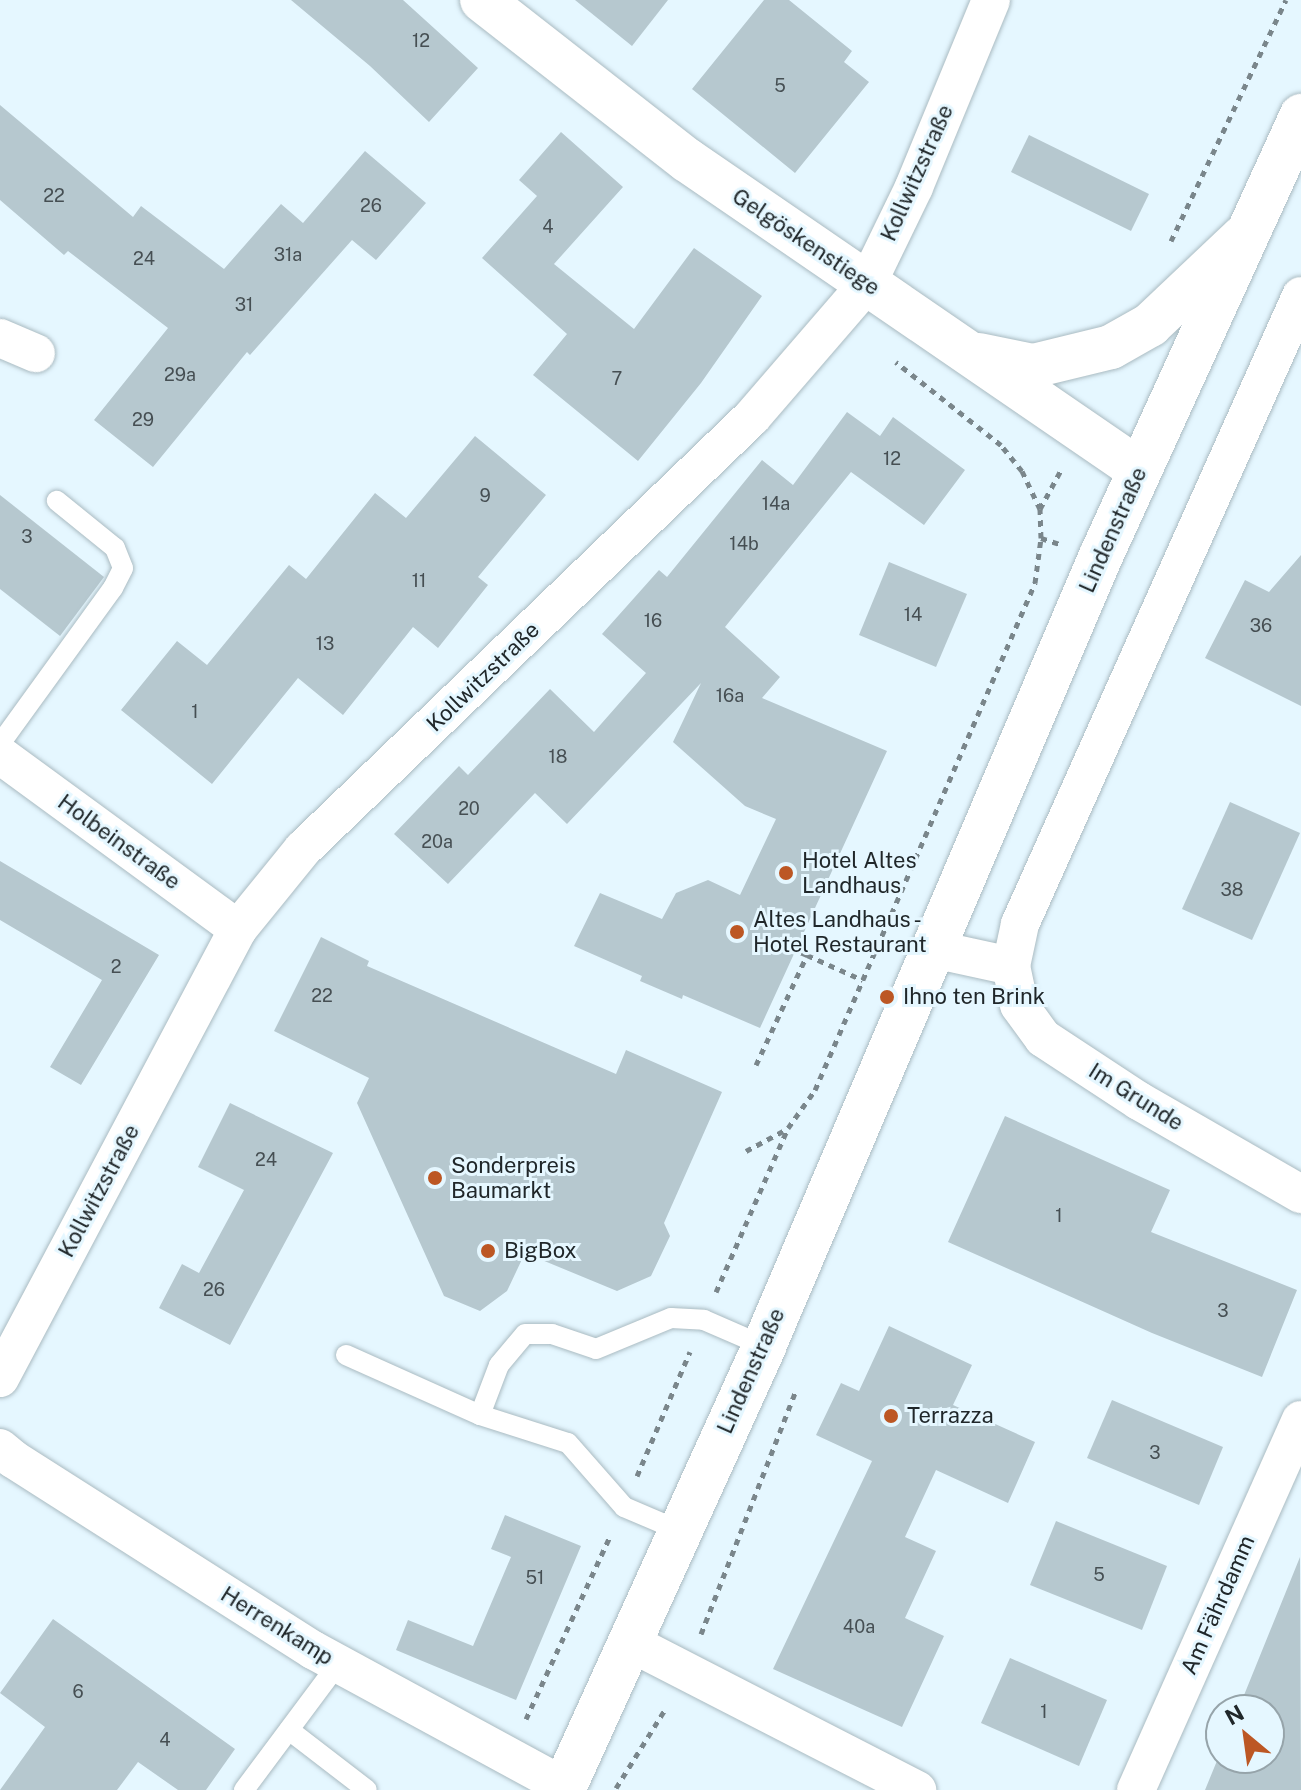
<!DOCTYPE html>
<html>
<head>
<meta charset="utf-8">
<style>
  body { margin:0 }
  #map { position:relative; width:1301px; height:1790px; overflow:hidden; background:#e5f7ff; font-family:"Public Sans",sans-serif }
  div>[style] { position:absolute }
  .building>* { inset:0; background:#b6c8cf }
  .path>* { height:5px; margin-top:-2.5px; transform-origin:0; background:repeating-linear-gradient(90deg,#7a868b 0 6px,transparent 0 12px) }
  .roads { filter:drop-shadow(0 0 2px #aabbc2) drop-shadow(0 0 2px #aabbc2) }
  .service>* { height:20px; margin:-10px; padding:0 10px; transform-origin:10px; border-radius:10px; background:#fff }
  .minor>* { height:38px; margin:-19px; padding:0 19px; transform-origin:19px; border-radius:19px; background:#fff }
  .tertiary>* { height:44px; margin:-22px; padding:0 22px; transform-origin:22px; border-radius:22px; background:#fff }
  .secondary>* { height:44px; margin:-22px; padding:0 22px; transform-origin:22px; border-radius:22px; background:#fff }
  .dots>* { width:22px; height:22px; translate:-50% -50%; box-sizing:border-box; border:4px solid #e5f7ff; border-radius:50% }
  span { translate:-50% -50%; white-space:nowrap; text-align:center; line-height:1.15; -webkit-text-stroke:6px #e5f7ff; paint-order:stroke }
  .number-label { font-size:18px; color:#464f53 }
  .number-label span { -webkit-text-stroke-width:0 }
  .street-label { font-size:22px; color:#20272a }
  .poi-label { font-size:22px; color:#20272a }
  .left { translate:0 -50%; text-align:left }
  .north { position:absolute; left:1205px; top:1694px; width:80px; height:80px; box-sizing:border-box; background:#e5f7ff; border:2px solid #96a4aa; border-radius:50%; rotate:331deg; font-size:22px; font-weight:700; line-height:32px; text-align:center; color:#20272a }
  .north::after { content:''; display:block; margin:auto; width:28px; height:36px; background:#bc5724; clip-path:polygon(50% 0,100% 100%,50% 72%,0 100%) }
</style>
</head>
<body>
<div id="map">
  <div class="building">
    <i style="clip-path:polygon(291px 0,403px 0,478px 68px,429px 122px,370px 66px)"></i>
    <i style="clip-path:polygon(575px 0,668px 0,632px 46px)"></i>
    <i style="clip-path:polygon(764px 0,789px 0,852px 51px,844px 62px,869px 82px,795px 173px,692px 89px)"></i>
    <i style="clip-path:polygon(0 105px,133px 217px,141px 206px,224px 269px,281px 204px,303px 223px,365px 151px,426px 203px,376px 260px,352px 240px,250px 355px,247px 352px,153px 467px,94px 420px,168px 328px,68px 251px,64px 255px,0 200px)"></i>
    <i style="clip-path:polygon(561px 132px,623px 187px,554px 264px,634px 329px,694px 248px,762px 296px,701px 383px,638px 461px,533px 375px,567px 334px,482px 258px,537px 196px,519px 180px)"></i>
    <i style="clip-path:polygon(1029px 135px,1149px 194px,1131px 231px,1011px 172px)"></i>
    <i style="clip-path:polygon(847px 412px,880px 436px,893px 417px,965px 470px,924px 525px,851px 472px,725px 627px,780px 677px,762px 698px,887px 751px,760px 1028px,683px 995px,682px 999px,640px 981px,642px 976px,574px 946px,600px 893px,662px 919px,676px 893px,708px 880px,740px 895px,776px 819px,745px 806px,673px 742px,701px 683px,567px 824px,535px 793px,448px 884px,394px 834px,459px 766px,468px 775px,550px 689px,594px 732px,646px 673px,602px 634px,659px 570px,667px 577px,762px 460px,793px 485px)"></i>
    <i style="clip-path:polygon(475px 436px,546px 495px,478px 577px,488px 585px,438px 648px,413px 627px,343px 715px,298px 678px,212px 784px,121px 710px,177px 641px,207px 665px,289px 565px,306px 579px,375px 493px,406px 518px)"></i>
    <i style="clip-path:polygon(0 495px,104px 577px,60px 636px,0 589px)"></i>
    <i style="clip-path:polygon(1301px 555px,1301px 706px,1205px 658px,1245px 580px,1269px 592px)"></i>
    <i style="clip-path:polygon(889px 562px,967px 594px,936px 667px,859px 635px)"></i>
    <i style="clip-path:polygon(1230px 802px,1300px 833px,1252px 940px,1182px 909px)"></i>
    <i style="clip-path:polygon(0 861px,159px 955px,81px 1085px,50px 1067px,102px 980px,0 920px)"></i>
    <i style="clip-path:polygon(321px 937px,369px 961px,367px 966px,616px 1074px,626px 1050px,722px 1092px,664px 1223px,670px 1236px,651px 1276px,617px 1291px,525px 1253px,507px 1291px,480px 1311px,444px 1296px,357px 1103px,369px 1078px,274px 1031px)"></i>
    <i style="clip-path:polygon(230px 1103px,333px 1153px,230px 1345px,159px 1308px,182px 1264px,199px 1273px,244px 1190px,198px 1167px)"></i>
    <i style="clip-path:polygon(1005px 1116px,1170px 1190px,1151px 1232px,1297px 1290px,1262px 1377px,1152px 1333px,948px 1242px)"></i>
    <i style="clip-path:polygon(889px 1326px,972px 1365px,953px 1405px,1035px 1442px,1008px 1503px,936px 1470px,905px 1537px,936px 1551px,905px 1618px,944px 1636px,902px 1727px,773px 1669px,872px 1461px,816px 1435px,841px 1383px,859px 1391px)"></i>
    <i style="clip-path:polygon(1112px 1400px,1223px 1447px,1199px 1505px,1087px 1458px)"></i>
    <i style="clip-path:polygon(505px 1515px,581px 1546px,516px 1700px,396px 1650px,408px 1620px,473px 1646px,511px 1557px,491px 1549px)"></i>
    <i style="clip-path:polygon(1056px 1521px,1167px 1566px,1142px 1630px,1030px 1585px)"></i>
    <i style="clip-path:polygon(1300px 1557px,1301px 1790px,1205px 1790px,1221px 1751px,1221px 1758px,1269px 1758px,1269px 1710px,1238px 1710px)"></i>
    <i style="clip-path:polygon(53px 1619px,235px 1749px,206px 1790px,178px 1790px,138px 1762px,117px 1790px,0 1790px,45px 1727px,0 1693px)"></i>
    <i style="clip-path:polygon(1010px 1658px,1107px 1700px,1079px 1766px,981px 1723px)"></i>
  </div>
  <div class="path">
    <i style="left:1171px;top:241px;width:267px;rotate:-64.5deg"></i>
    <i style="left:1040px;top:509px;width:44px;rotate:-61.7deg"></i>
    <i style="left:1041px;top:538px;width:20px;rotate:18deg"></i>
    <i style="left:807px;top:955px;width:61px;rotate:24.1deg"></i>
    <i style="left:756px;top:1065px;width:121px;rotate:-65.1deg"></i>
    <i style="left:807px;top:955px;width:12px;rotate:-156deg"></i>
    <i style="left:746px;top:1151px;width:47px;rotate:-28.2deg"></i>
    <i style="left:716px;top:1292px;width:179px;rotate:-66.3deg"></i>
    <i style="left:788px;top:1128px;width:47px;rotate:-54.6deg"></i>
    <i style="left:815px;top:1090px;width:553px;rotate:-66.54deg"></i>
    <i style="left:1035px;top:583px;width:45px;rotate:-82.4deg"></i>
    <i style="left:1041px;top:538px;width:29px;rotate:-92deg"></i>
    <i style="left:1040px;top:509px;width:42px;rotate:-115.3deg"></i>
    <i style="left:1022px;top:471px;width:33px;rotate:-129deg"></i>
    <i style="left:1001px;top:445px;width:134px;rotate:-141.7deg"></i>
    <i style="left:637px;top:1476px;width:135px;rotate:-66.9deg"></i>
    <i style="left:701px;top:1634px;width:262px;rotate:-68.7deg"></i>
    <i style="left:526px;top:1719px;width:201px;rotate:-65.3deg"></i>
    <i style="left:616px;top:1788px;width:94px;rotate:-58deg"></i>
  </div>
  <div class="roads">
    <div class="service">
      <i style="left:0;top:744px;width:193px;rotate:-54.1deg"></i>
      <i style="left:113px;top:588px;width:22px;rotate:-63deg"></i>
      <i style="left:123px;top:568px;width:22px;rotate:-112deg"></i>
      <i style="left:115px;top:548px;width:75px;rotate:-141deg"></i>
      <i style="left:346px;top:1355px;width:147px;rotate:24.1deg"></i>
      <i style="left:480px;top:1415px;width:92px;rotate:17.7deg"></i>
      <i style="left:568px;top:1443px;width:85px;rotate:48.8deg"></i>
      <i style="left:624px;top:1507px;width:59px;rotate:23.1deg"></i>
      <i style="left:480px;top:1415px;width:53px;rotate:-69.2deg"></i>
      <i style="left:499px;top:1365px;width:40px;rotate:-50deg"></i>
      <i style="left:525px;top:1334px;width:27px"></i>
      <i style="left:552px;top:1334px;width:46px;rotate:18.8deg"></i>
      <i style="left:596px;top:1349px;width:81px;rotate:-22.5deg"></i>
      <i style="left:671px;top:1318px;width:33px;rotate:3deg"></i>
      <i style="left:704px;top:1320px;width:65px;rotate:23.4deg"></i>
      <i style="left:289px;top:1730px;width:98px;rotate:37.6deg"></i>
      <i style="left:244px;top:1790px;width:157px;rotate:-53.3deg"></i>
    </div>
    <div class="minor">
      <i style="left:0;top:338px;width:39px;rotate:23deg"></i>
      <i style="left:0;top:755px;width:295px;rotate:36.2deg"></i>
      <i style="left:933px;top:949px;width:80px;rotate:12.3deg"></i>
      <i style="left:1011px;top:966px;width:43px;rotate:-77.9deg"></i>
      <i style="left:1020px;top:924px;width:688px;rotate:-65.89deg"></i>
      <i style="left:1011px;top:966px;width:40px;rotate:78deg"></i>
      <i style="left:1019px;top:1005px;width:41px;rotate:54deg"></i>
      <i style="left:1043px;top:1038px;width:115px;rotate:33.3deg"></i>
      <i style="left:1139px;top:1101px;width:187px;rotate:29.9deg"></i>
      <i style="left:0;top:1378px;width:508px;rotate:-62.07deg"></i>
      <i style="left:238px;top:929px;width:103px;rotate:-50.9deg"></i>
      <i style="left:303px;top:849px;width:623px;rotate:-43.89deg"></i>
      <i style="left:752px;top:417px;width:176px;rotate:-49.2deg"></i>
      <i style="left:867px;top:284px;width:108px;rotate:-64.1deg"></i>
      <i style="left:914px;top:187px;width:202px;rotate:-67.6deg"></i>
      <i style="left:0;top:1448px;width:17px;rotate:40deg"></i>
      <i style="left:13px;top:1459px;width:356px;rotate:32.5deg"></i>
      <i style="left:313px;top:1650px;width:287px;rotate:28.5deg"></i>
      <i style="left:631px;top:1643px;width:322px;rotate:27.2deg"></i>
      <i style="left:1136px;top:1790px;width:405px;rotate:-66deg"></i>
    </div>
    <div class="tertiary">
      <i style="left:482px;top:0;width:260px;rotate:38deg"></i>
      <i style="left:687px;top:160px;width:548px;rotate:34.44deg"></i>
      <i style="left:979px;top:355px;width:55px;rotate:11.5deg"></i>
      <i style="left:1033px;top:366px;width:80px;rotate:-13.7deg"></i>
      <i style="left:1111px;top:347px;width:45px;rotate:-29.4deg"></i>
      <i style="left:1150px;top:325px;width:128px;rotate:-43.4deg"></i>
    </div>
    <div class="secondary">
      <i style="left:563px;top:1790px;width:487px;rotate:-65.6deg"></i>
      <i style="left:764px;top:1346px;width:857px;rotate:-66.91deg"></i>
      <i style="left:1100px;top:558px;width:486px;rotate:-65.5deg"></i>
    </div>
  </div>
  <div class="dots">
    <i style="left:786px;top:873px;background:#bc5724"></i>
    <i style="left:737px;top:932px;background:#bc5724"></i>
    <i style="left:887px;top:997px;background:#bc5724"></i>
    <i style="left:435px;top:1178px;background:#bc5724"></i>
    <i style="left:488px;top:1251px;background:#bc5724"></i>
    <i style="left:891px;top:1416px;background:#bc5724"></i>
  </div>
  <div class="number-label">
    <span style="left:421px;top:41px">12</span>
    <span style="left:780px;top:86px">5</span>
    <span style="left:54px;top:196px">22</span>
    <span style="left:371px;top:206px">26</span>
    <span style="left:548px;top:227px">4</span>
    <span style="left:288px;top:255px">31a</span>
    <span style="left:144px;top:259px">24</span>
    <span style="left:244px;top:305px">31</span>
    <span style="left:180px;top:375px">29a</span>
    <span style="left:617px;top:379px">7</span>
    <span style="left:143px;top:420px">29</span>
    <span style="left:892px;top:459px">12</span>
    <span style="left:485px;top:496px">9</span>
    <span style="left:776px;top:504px">14a</span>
    <span style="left:27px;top:537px">3</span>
    <span style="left:744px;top:544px">14b</span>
    <span style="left:419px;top:581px">11</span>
    <span style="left:913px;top:615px">14</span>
    <span style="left:653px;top:621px">16</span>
    <span style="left:1261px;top:626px">36</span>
    <span style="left:325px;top:644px">13</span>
    <span style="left:730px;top:696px">16a</span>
    <span style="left:195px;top:712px">1</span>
    <span style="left:558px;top:757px">18</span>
    <span style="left:469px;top:809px">20</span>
    <span style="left:437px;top:842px">20a</span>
    <span style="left:1232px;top:890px">38</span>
    <span style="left:116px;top:967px">2</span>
    <span style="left:322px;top:996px">22</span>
    <span style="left:266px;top:1160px">24</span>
    <span style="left:1059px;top:1216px">1</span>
    <span style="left:214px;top:1290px">26</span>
    <span style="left:1223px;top:1311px">3</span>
    <span style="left:1155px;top:1453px">3</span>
    <span style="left:1099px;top:1575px">5</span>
    <span style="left:535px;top:1578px">51</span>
    <span style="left:859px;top:1627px">40a</span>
    <span style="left:78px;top:1692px">6</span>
    <span style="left:1044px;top:1712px">1</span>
    <span style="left:165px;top:1740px">4</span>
  </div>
  <div class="street-label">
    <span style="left:917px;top:173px;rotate:-66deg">Kollwitzstraße</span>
    <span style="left:806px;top:242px;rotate:34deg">Gelgöskenstiege</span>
    <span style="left:1113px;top:530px;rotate:-66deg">Lindenstraße</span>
    <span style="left:483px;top:677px;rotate:-44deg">Kollwitzstraße</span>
    <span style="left:119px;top:842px;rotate:36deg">Holbeinstraße</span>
    <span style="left:1136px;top:1097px;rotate:32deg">Im Grunde</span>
    <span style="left:99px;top:1191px;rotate:-62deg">Kollwitzstraße</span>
    <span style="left:751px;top:1371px;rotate:-66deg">Lindenstraße</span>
    <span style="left:1218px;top:1605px;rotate:-66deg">Am Fährdamm</span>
    <span style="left:277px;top:1626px;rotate:32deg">Herrenkamp</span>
  </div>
  <div class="poi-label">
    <span class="left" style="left:802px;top:873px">Hotel Altes<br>Landhaus</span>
    <span class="left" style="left:753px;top:932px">Altes Landhaus -<br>Hotel Restaurant</span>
    <span class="left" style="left:903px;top:997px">Ihno ten Brink</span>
    <span class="left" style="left:451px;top:1178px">Sonderpreis<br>Baumarkt</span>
    <span class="left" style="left:504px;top:1251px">BigBox</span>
    <span class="left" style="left:907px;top:1416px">Terrazza</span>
  </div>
  <div class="north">N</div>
</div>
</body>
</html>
